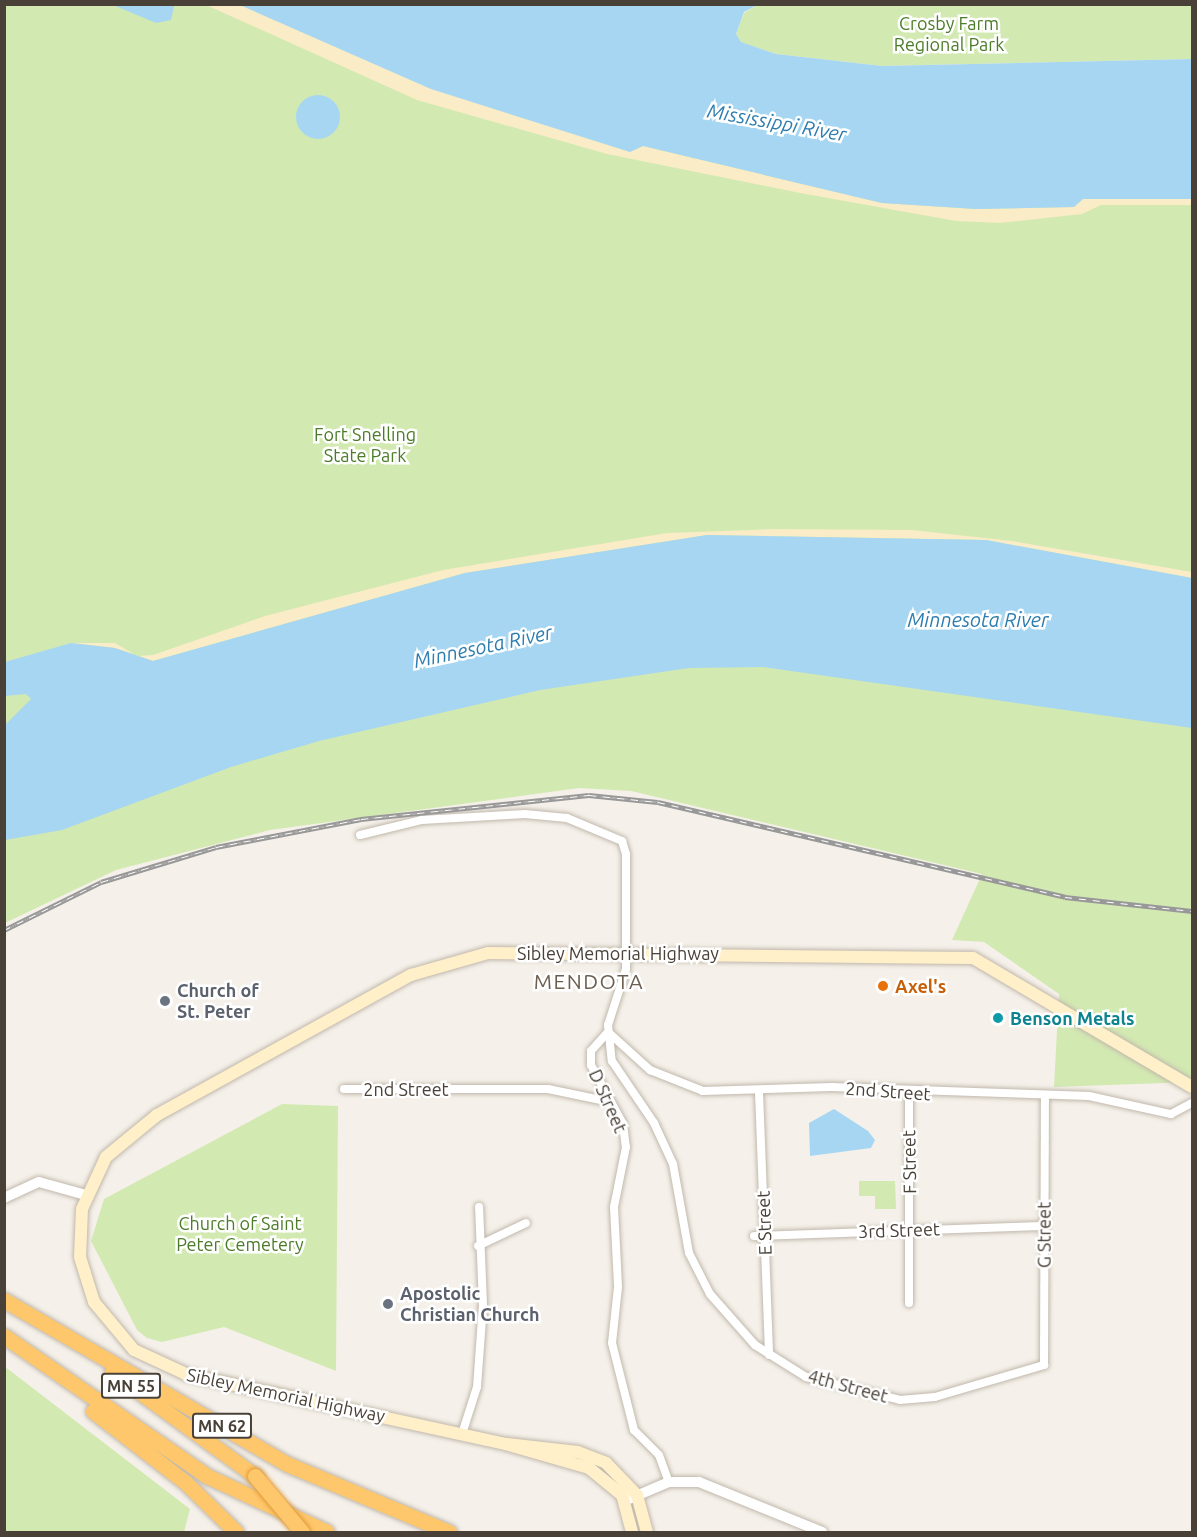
<!DOCTYPE html>
<html>
<head>
<meta charset="utf-8">
<style>
  body { margin:0 }
  #map { position:relative; width:1197px; height:1537px; overflow:hidden; background:#f5f1ea; font-family:Ubuntu,sans-serif }
  div>[style] { position:absolute }
  .green>* { inset:0; background:#d3e9b2 }
  .sand>* { inset:0; background:#f9ecc6 }
  .water>* { inset:0; background:#a6d6f2 }
  .round { border-radius:50% }
  .roads { filter:drop-shadow(0 0 2px #c1b8ac) drop-shadow(0 0 2px #c1b8ac) }
  .minor>* { height:8px; margin:-4px; padding:0 4px; transform-origin:4px; border-radius:4px; background:#fff }
  .tertiary>* { height:10px; margin:-5px; padding:0 5px; transform-origin:5px; border-radius:5px; background:#fff }
  .secondary>* { height:12px; margin:-6px; padding:0 6px; transform-origin:6px; border-radius:6px; background:#fff0ca }
  .motorway>* { height:15px; margin:-7.5px; padding:0 7.5px; transform-origin:7.5px; border-radius:7.5px; background:#ffc76b }
  .rail>* { height:4.5px; margin-top:-2.25px; transform-origin:0; background:repeating-linear-gradient(90deg,#fff 0 7px,#989898 0 14px); box-sizing:border-box; border-block:2px solid #989898 }
  .bridges { filter:drop-shadow(0 0 2px #e09b39) drop-shadow(0 0 2px #e09b39) }
  .motorway-bridge>* { height:15px; margin:-7.5px; padding:0 7.5px; transform-origin:7.5px; border-radius:7.5px; background:#ffc76b }
  .dots>* { width:16px; height:16px; translate:-50% -50%; box-sizing:border-box; border:3px solid #fff; border-radius:50% }
  span { translate:-50% -50%; white-space:nowrap; text-align:center; line-height:1.15; -webkit-text-stroke:5px #fff; paint-order:stroke }
  .shield-label span { padding:2px 4px; background:#fff; border:2px solid; border-radius:4px; -webkit-text-stroke-width:0 }
  .shield-label { font-size:16px; color:#494138; font-weight:700 }
  .park-label { font-size:18px; color:#4c7c29 }
  .street-label { font-size:18px; color:#494138 }
  .food-label { font-size:18px; color:#c56008; font-weight:700 }
  .left { translate:0 -50%; text-align:left }
  .worship-label { font-size:18px; color:#5b616d; font-weight:700 }
  .culture-label { font-size:18px; color:#0d838f; font-weight:700 }
  .water-label { font-size:20px; color:#2d7daf; font-style:italic }
  .quarter-label { font-size:21px; color:#6c5f4f; letter-spacing:1.5px }
  .frame { position:absolute; inset:0; border:6px solid #494138; pointer-events:none }
</style>
</head>
<body>
<div id="map">
  <div class="green">
    <i style="clip-path:polygon(5px 5px,240px 5px,431px 89px,630px 152px,643px 146px,1083px 199px,1192px 199px,1192px 1082px,1054px 1087px,1059px 994px,984px 942px,952px 940px,982px 874px,631px 791px,579px 788px,270px 830px,116px 870px,5px 923px)"></i>
    <i style="clip-path:polygon(757px 5px,1192px 5px,1192px 59px,882px 66px,776px 54px,740px 42px,736px 34px,744px 13px)"></i>
    <i style="clip-path:polygon(282px 1104px,338px 1106px,336px 1371px,224px 1327px,162px 1342px,147px 1338px,137px 1330px,91px 1241px,104px 1199px)"></i>
    <i style="clip-path:polygon(859px 1181px,895px 1181px,896px 1209px,875px 1209px,875px 1196px,859px 1196px)"></i>
    <i style="clip-path:polygon(4px 1366px,190px 1509px,184px 1532px,5px 1532px)"></i>
  </div>
  <div class="sand">
    <i style="clip-path:polygon(206px 5px,240px 5px,431px 89px,630px 152px,643px 146px,882px 203px,976px 209px,1074px 207px,1083px 199px,1192px 199px,1192px 205px,1101px 205px,1082px 214px,1000px 223px,956px 221px,800px 193px,607px 154px,417px 100px)"></i>
    <i style="clip-path:polygon(775px 529px,912px 530px,1012px 541px,1192px 572px,1192px 578px,986px 540px,707px 535px,465px 573px,153px 661px,115px 648px,71px 643px,115px 643px,137px 656px,153px 655px,265px 616px,443px 570px,667px 533px)"></i>
  </div>
  <div class="water">
    <i style="clip-path:polygon(113px 5px,174px 4px,174px 6px,171px 20px,156px 23px)"></i>
    <i style="clip-path:polygon(240px 5px,757px 5px,744px 12px,736px 34px,741px 42px,776px 54px,882px 66px,1192px 59px,1192px 199px,1083px 199px,1074px 207px,976px 209px,882px 203px,643px 146px,630px 152px,431px 89px)"></i>
    <i class="round" style="left:296px;top:95px;width:44px;height:44px"></i>
    <i style="clip-path:polygon(707px 535px,986px 540px,1192px 578px,1192px 728px,763px 667px,689px 668px,540px 690px,319px 741px,231px 767px,62px 830px,5px 840px,5px 725px,31px 699px,26px 694px,5px 696px,5px 662px,71px 643px,115px 648px,153px 661px,465px 573px)"></i>
    <i style="clip-path:polygon(834px 1109px,868px 1131px,875px 1140px,871px 1148px,810px 1156px,809px 1123px)"></i>
  </div>
  <div class="roads">
    <div class="minor">
      <i style="left:360px;top:835px;width:64px;rotate:-13.6deg"></i>
      <i style="left:422px;top:820px;width:103px;rotate:-3.3deg"></i>
      <i style="left:525px;top:814px;width:42px;rotate:5.4deg"></i>
      <i style="left:567px;top:818px;width:60px;rotate:22.7deg"></i>
      <i style="left:622px;top:841px;width:14px;rotate:73deg"></i>
      <i style="left:626px;top:854px;width:115px;rotate:90deg"></i>
      <i style="left:626px;top:969px;width:59px;rotate:107.8deg"></i>
      <i style="left:608px;top:1025px;width:36px;rotate:84deg"></i>
      <i style="left:612px;top:1061px;width:75px;rotate:55.9deg"></i>
      <i style="left:654px;top:1123px;width:45px;rotate:65.1deg"></i>
      <i style="left:673px;top:1164px;width:90px;rotate:79.8deg"></i>
      <i style="left:689px;top:1253px;width:46px;rotate:62.9deg"></i>
      <i style="left:710px;top:1294px;width:68px;rotate:48.6deg"></i>
      <i style="left:755px;top:1345px;width:60px;rotate:32.1deg"></i>
      <i style="left:806px;top:1377px;width:97px;rotate:13.7deg"></i>
      <i style="left:900px;top:1400px;width:35px;rotate:-5deg"></i>
      <i style="left:935px;top:1397px;width:114px;rotate:-16.4deg"></i>
      <i style="left:1044px;top:1365px;width:269px;rotate:-89.8deg"></i>
      <i style="left:608px;top:1032px;width:57px;rotate:42.1deg"></i>
      <i style="left:650px;top:1070px;width:57px;rotate:21.6deg"></i>
      <i style="left:703px;top:1091px;width:128px;rotate:-1.8deg"></i>
      <i style="left:831px;top:1087px;width:258px;rotate:2deg"></i>
      <i style="left:1089px;top:1096px;width:84px;rotate:12.4deg"></i>
      <i style="left:1171px;top:1114px;width:24px;rotate:-28deg"></i>
      <i style="left:608px;top:1032px;width:25px;rotate:132deg"></i>
      <i style="left:591px;top:1051px;width:14px;rotate:90deg"></i>
      <i style="left:591px;top:1065px;width:67px;rotate:61.5deg"></i>
      <i style="left:623px;top:1124px;width:23px;rotate:83deg"></i>
      <i style="left:626px;top:1147px;width:61px;rotate:101.3deg"></i>
      <i style="left:614px;top:1207px;width:80px;rotate:87.1deg"></i>
      <i style="left:618px;top:1287px;width:56px;rotate:96.1deg"></i>
      <i style="left:612px;top:1343px;width:90px;rotate:75.8deg"></i>
      <i style="left:634px;top:1430px;width:35px;rotate:45deg"></i>
      <i style="left:659px;top:1455px;width:29px;rotate:70deg"></i>
      <i style="left:344px;top:1089px;width:204px"></i>
      <i style="left:548px;top:1089px;width:64px;rotate:11.7deg"></i>
      <i style="left:759px;top:1092px;width:263px;rotate:87.8deg"></i>
      <i style="left:909px;top:1093px;width:210px;rotate:90deg"></i>
      <i style="left:754px;top:1236px;width:290px;rotate:-2deg"></i>
      <i style="left:478px;top:1246px;width:53px;rotate:-25.6deg"></i>
      <i style="left:462px;top:1434px;width:49px;rotate:-72.3deg"></i>
      <i style="left:477px;top:1387px;width:82px;rotate:-85.8deg"></i>
      <i style="left:483px;top:1305px;width:98px;rotate:-92.3deg"></i>
    </div>
    <div class="tertiary">
      <i style="left:4px;top:1198px;width:38px;rotate:-25deg"></i>
      <i style="left:39px;top:1182px;width:49px;rotate:15.5deg"></i>
      <i style="left:629px;top:1499px;width:43px;rotate:-23deg"></i>
      <i style="left:669px;top:1482px;width:30px"></i>
      <i style="left:699px;top:1482px;width:133px;rotate:22.1deg"></i>
    </div>
    <div class="secondary">
      <i style="left:507px;top:1444px;width:71px;rotate:6.4deg"></i>
      <i style="left:578px;top:1452px;width:30px;rotate:21deg"></i>
      <i style="left:606px;top:1463px;width:45px;rotate:45.9deg"></i>
      <i style="left:637px;top:1495px;width:38px;rotate:75deg"></i>
      <i style="left:632px;top:1532px;width:38px;rotate:-105deg"></i>
      <i style="left:622px;top:1495px;width:43px;rotate:-140.7deg"></i>
      <i style="left:589px;top:1468px;width:86px;rotate:-163.9deg"></i>
      <i style="left:506px;top:1444px;width:328px;rotate:-167.7deg"></i>
      <i style="left:186px;top:1374px;width:57px;rotate:-155.2deg"></i>
      <i style="left:134px;top:1350px;width:62px;rotate:-129.8deg"></i>
      <i style="left:94px;top:1302px;width:47px;rotate:-107.3deg"></i>
      <i style="left:80px;top:1257px;width:48px;rotate:-87.6deg"></i>
      <i style="left:82px;top:1209px;width:57px;rotate:-65.2deg"></i>
      <i style="left:106px;top:1157px;width:66px;rotate:-39.5deg"></i>
      <i style="left:157px;top:1115px;width:290px;rotate:-28.9deg"></i>
      <i style="left:411px;top:975px;width:80px;rotate:-15.9deg"></i>
      <i style="left:488px;top:953px;width:485px;rotate:0.6deg"></i>
      <i style="left:973px;top:958px;width:254px;rotate:30.5deg"></i>
    </div>
    <div class="motorway">
      <i style="left:4px;top:1300px;width:327px;rotate:30.1deg"></i>
      <i style="left:287px;top:1464px;width:176px;rotate:22.8deg"></i>
      <i style="left:4px;top:1336px;width:247px;rotate:34.6deg"></i>
      <i style="left:207px;top:1476px;width:132px;rotate:25deg"></i>
      <i style="left:112px;top:1372px;width:177px;rotate:36deg"></i>
      <i style="left:93px;top:1411px;width:118px;rotate:37.7deg"></i>
      <i style="left:186px;top:1483px;width:70px;rotate:44.4deg"></i>
    </div>
  </div>
  <div class="rail">
    <i style="left:4px;top:930px;width:108px;rotate:-26.3deg"></i>
    <i style="left:101px;top:882px;width:120px;rotate:-16.9deg"></i>
    <i style="left:216px;top:847px;width:148px;rotate:-10.9deg"></i>
    <i style="left:361px;top:819px;width:229px;rotate:-6deg"></i>
    <i style="left:589px;top:795px;width:69px;rotate:5.8deg"></i>
    <i style="left:658px;top:802px;width:418px;rotate:13.1deg"></i>
    <i style="left:1065px;top:897px;width:128px;rotate:6.3deg"></i>
  </div>
  <div class="bridges">
    <div class="motorway-bridge">
      <i style="left:255px;top:1476px;width:73px;rotate:50deg"></i>
    </div>
  </div>
  <div class="dots">
    <i style="left:883px;top:986px;background:#e8710a"></i>
    <i style="left:165px;top:1001px;background:#6b7280"></i>
    <i style="left:998px;top:1018px;background:#0f9aa8"></i>
    <i style="left:388px;top:1304px;background:#6b7280"></i>
  </div>
  <div class="shield-label">
    <span style="left:131px;top:1386px">MN 55</span>
    <span style="left:222px;top:1426px">MN 62</span>
  </div>
  <div class="park-label">
    <span style="left:949px;top:34px">Crosby Farm<br>Regional Park</span>
    <span style="left:365px;top:445px">Fort Snelling<br>State Park</span>
    <span style="left:240px;top:1234px">Church of Saint<br>Peter Cemetery</span>
  </div>
  <div class="street-label">
    <span style="left:618px;top:953px">Sibley Memorial Highway</span>
    <span style="left:406px;top:1089px">2nd Street</span>
    <span style="left:888px;top:1091px;rotate:4deg">2nd Street</span>
    <span style="left:608px;top:1101px;rotate:66deg">D Street</span>
    <span style="left:909px;top:1162px;rotate:-91deg">F Street</span>
    <span style="left:764px;top:1223px;rotate:-92deg">E Street</span>
    <span style="left:899px;top:1230px;rotate:-2deg">3rd Street</span>
    <span style="left:1044px;top:1235px;rotate:-90deg">G Street</span>
    <span style="left:848px;top:1386px;rotate:15deg">4th Street</span>
    <span style="left:286px;top:1395px;rotate:12deg">Sibley Memorial Highway</span>
  </div>
  <div class="food-label">
    <span class="left" style="left:895px;top:986px">Axel's</span>
  </div>
  <div class="worship-label">
    <span class="left" style="left:177px;top:1001px">Church of<br>St. Peter</span>
    <span class="left" style="left:400px;top:1304px">Apostolic<br>Christian Church</span>
  </div>
  <div class="culture-label">
    <span class="left" style="left:1010px;top:1018px">Benson Metals</span>
  </div>
  <div class="water-label">
    <span style="left:777px;top:122px;rotate:10deg">Mississippi River</span>
    <span style="left:978px;top:619px">Minnesota River</span>
    <span style="left:483px;top:646px;rotate:-12deg">Minnesota River</span>
  </div>
  <div class="quarter-label">
    <span style="left:589px;top:981px">MENDOTA</span>
  </div>
  <div class="frame"></div>
</div>
</body>
</html>
